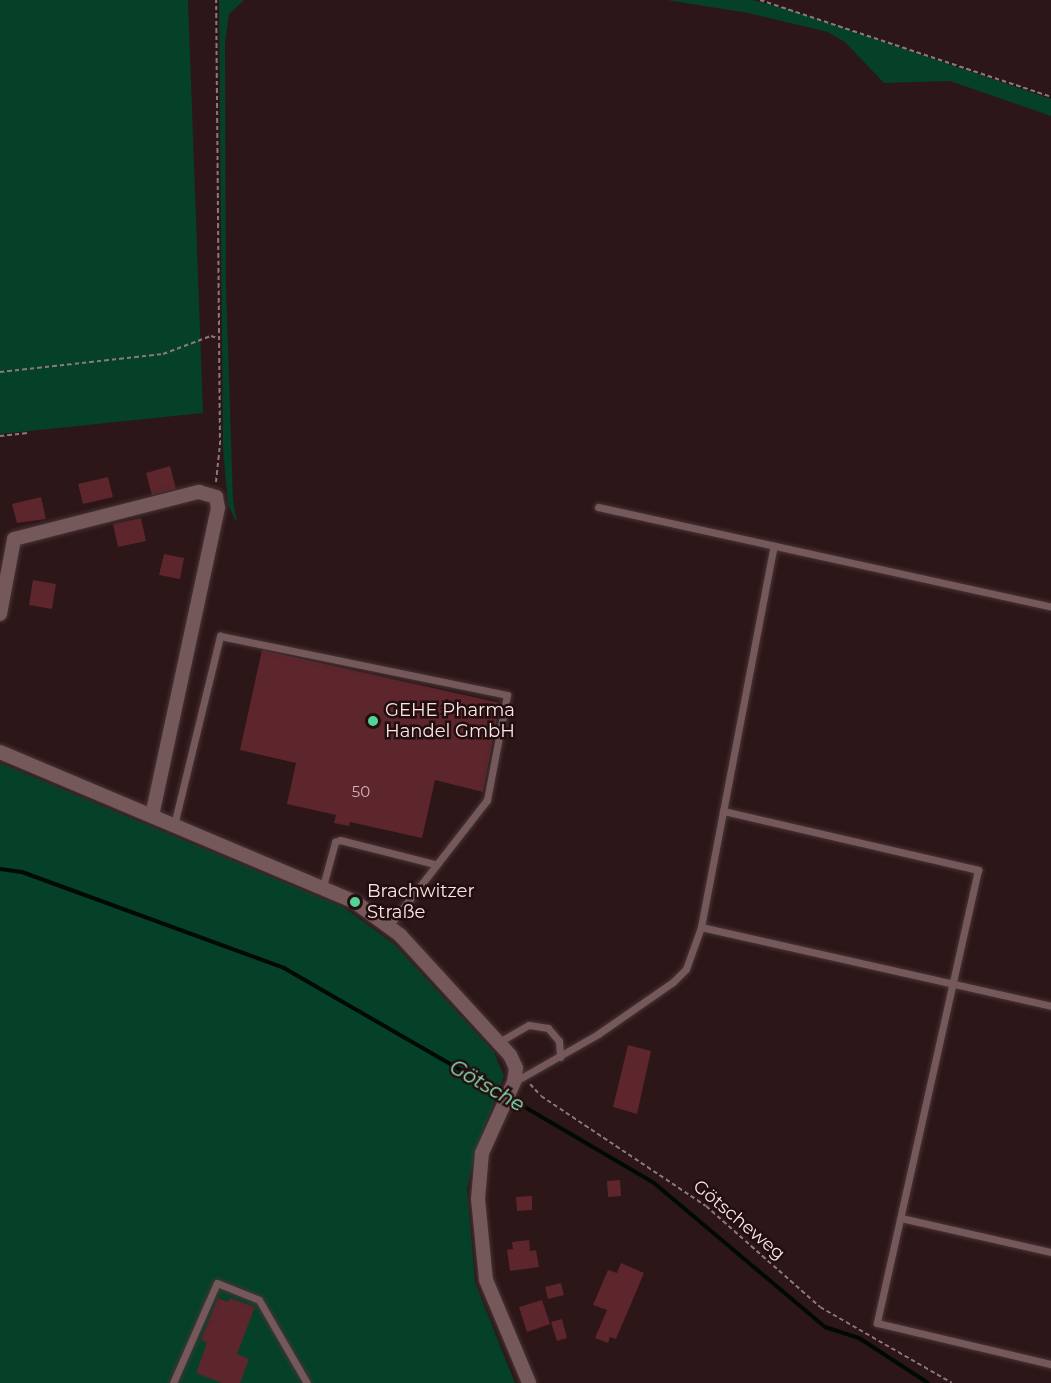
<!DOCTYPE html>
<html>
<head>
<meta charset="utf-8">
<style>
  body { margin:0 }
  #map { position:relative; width:1051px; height:1383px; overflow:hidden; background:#2d1618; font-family:Montserrat,sans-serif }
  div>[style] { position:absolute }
  .green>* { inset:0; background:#044128 }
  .stream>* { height:4px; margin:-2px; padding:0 2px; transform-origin:2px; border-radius:2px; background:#000a04 }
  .building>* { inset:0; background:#5d252c }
  .path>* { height:2px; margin-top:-1px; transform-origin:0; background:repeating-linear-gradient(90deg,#8c7879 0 4.5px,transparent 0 7.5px) }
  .roads { filter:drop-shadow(0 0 2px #463436) drop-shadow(0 0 2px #463436) }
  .lane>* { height:7px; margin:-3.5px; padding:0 3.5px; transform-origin:3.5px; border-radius:3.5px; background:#755859 }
  .street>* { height:14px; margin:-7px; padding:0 7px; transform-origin:7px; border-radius:7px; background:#755859 }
  .dots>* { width:16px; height:16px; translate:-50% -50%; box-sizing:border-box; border:3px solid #230d0f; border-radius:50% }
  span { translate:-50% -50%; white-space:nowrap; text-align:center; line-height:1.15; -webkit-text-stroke:5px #230d0f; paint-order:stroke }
  .number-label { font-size:15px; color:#d1b6b8 }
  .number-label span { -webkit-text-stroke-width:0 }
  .poi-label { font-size:18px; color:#f8e7e7 }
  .left { translate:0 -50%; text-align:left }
  .street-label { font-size:18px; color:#f8e7e7 }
  .water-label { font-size:20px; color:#8de7b6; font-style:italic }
</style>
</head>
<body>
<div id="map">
  <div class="green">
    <i style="clip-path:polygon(0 0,188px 0,203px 413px,0 434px)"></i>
    <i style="clip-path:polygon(219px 0,244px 0,229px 14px,225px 42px,226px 287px,233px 500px,237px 523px,228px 505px,223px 447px)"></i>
    <i style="clip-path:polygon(667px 0,752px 0,791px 10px,1051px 99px,1051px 116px,950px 81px,884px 83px,845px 42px,828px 32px,748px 13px)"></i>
    <i style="clip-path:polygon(0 763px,343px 907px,394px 944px,494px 1052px,504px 1076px,476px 1151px,467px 1189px,475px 1282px,515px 1383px,0 1383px)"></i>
  </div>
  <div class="stream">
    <i style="left:0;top:869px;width:22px;rotate:8deg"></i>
    <i style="left:22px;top:872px;width:279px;rotate:20.1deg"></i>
    <i style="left:284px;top:968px;width:254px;rotate:30deg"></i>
    <i style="left:511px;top:1099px;width:166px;rotate:30.4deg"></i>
    <i style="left:654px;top:1183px;width:224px;rotate:40.1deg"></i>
    <i style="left:825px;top:1327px;width:36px;rotate:18deg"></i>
    <i style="left:859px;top:1338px;width:82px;rotate:33.1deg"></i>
  </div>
  <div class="building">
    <i style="clip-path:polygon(170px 466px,176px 489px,152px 495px,146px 473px)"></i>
    <i style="clip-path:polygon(108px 477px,113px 497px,83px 504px,78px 484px)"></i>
    <i style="clip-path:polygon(41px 497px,46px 519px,17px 523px,12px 504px)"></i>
    <i style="clip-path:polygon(141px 518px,146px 541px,118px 547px,113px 524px)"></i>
    <i style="clip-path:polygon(164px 554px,184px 558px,180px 579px,159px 575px)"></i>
    <i style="clip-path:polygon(33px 580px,56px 584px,52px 609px,29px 605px)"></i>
    <i style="clip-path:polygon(262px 650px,500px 703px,483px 792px,435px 780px,422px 838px,350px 822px,349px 826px,334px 823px,336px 815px,287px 804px,296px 763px,240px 750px)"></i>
    <i style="clip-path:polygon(628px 1045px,651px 1051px,637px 1114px,613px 1107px)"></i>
    <i style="clip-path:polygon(620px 1180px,621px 1196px,608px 1197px,607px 1181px)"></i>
    <i style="clip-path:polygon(532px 1196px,532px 1210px,517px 1211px,516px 1197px)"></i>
    <i style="clip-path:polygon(529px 1240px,530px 1251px,536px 1250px,539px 1267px,510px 1271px,507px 1250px,513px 1249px,512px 1242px)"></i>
    <i style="clip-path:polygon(621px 1263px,644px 1273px,616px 1339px,610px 1337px,608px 1343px,595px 1338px,607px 1310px,593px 1305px,608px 1270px,617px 1273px)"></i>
    <i style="clip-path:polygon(561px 1283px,564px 1295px,548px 1299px,545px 1287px)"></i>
    <i style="clip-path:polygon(218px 1298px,228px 1302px,230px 1298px,255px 1307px,237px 1354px,249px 1359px,240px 1383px,222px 1383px,196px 1373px,207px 1343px,201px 1340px)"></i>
    <i style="clip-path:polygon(542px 1300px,550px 1324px,527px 1332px,519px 1307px)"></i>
    <i style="clip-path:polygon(562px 1319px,567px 1338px,557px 1341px,551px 1322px)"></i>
  </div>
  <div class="path">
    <i style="left:760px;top:0;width:307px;rotate:18.4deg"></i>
    <i style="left:0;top:372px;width:164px;rotate:-6.3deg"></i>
    <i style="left:163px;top:354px;width:51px;rotate:-20.6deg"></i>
    <i style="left:211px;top:336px;width:6px;rotate:18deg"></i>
    <i style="left:0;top:436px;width:28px;rotate:-6deg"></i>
    <i style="left:216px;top:482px;width:37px;rotate:-84deg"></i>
    <i style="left:220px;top:445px;width:445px;rotate:-90.5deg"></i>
    <i style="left:530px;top:1084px;width:16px;rotate:47deg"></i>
    <i style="left:541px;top:1096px;width:198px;rotate:33.7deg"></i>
    <i style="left:706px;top:1206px;width:152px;rotate:41.5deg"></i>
    <i style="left:820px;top:1307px;width:152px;rotate:29.9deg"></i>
  </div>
  <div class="roads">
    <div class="lane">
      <i style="left:598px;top:507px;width:464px;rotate:12.4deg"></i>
      <i style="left:723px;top:811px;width:262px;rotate:13deg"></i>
      <i style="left:978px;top:870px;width:464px;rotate:102.6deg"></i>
      <i style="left:877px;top:1323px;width:179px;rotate:13.3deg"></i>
      <i style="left:174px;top:825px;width:195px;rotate:-76.3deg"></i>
      <i style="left:220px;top:636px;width:293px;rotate:11.6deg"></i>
      <i style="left:507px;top:695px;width:107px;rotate:100.8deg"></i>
      <i style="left:487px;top:800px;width:160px;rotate:127.9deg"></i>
      <i style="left:323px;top:886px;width:46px;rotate:-74.7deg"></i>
      <i style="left:335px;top:842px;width:5px;rotate:-22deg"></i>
      <i style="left:340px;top:840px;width:98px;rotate:14.2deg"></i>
      <i style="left:701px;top:927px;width:359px;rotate:12.7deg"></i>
      <i style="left:499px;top:1042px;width:34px;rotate:-30deg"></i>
      <i style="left:529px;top:1025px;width:19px;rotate:9deg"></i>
      <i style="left:548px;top:1028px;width:17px;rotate:50deg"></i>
      <i style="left:559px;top:1041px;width:16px;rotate:86deg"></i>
      <i style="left:514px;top:1082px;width:97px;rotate:-29.7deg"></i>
      <i style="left:598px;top:1034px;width:91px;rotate:-34.7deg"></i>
      <i style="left:673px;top:982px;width:18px;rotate:-45deg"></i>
      <i style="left:686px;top:969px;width:45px;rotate:-70.3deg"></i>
      <i style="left:701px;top:927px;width:388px;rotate:-79.2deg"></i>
      <i style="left:901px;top:1218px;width:154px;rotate:12.8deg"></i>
      <i style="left:173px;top:1383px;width:109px;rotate:-66.3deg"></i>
      <i style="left:217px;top:1283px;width:45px;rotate:22deg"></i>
      <i style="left:259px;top:1300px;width:96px;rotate:60deg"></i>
    </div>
    <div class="street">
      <i style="left:0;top:614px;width:76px;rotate:-79.4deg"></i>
      <i style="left:14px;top:539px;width:191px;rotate:-14.3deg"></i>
      <i style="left:199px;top:492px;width:18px;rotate:16deg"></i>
      <i style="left:216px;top:497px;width:11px;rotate:80deg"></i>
      <i style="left:218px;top:508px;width:314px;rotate:102.1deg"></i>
      <i style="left:0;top:752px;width:385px;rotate:22.9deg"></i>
      <i style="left:355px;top:902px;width:56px;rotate:36.3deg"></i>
      <i style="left:400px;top:935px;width:163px;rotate:47.5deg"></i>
      <i style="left:510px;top:1055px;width:14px;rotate:65deg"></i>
      <i style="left:516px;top:1068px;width:14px;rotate:98deg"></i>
      <i style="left:514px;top:1082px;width:78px;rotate:114.3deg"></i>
      <i style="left:482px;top:1153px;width:46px;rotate:95deg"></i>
      <i style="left:478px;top:1199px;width:81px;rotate:84.4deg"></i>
      <i style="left:486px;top:1280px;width:112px;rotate:67.3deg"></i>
    </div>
  </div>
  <div class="dots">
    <i style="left:373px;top:721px;background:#54d396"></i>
    <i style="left:355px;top:902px;background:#54d396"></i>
  </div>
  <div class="number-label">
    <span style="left:361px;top:792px">50</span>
  </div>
  <div class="poi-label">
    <span class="left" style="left:385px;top:721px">GEHE Pharma<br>Handel GmbH</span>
    <span class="left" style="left:367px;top:902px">Brachwitzer<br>Straße</span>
  </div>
  <div class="street-label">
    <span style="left:739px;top:1220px;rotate:40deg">Götscheweg</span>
  </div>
  <div class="water-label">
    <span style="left:487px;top:1086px;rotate:30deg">Götsche</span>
  </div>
</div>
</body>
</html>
